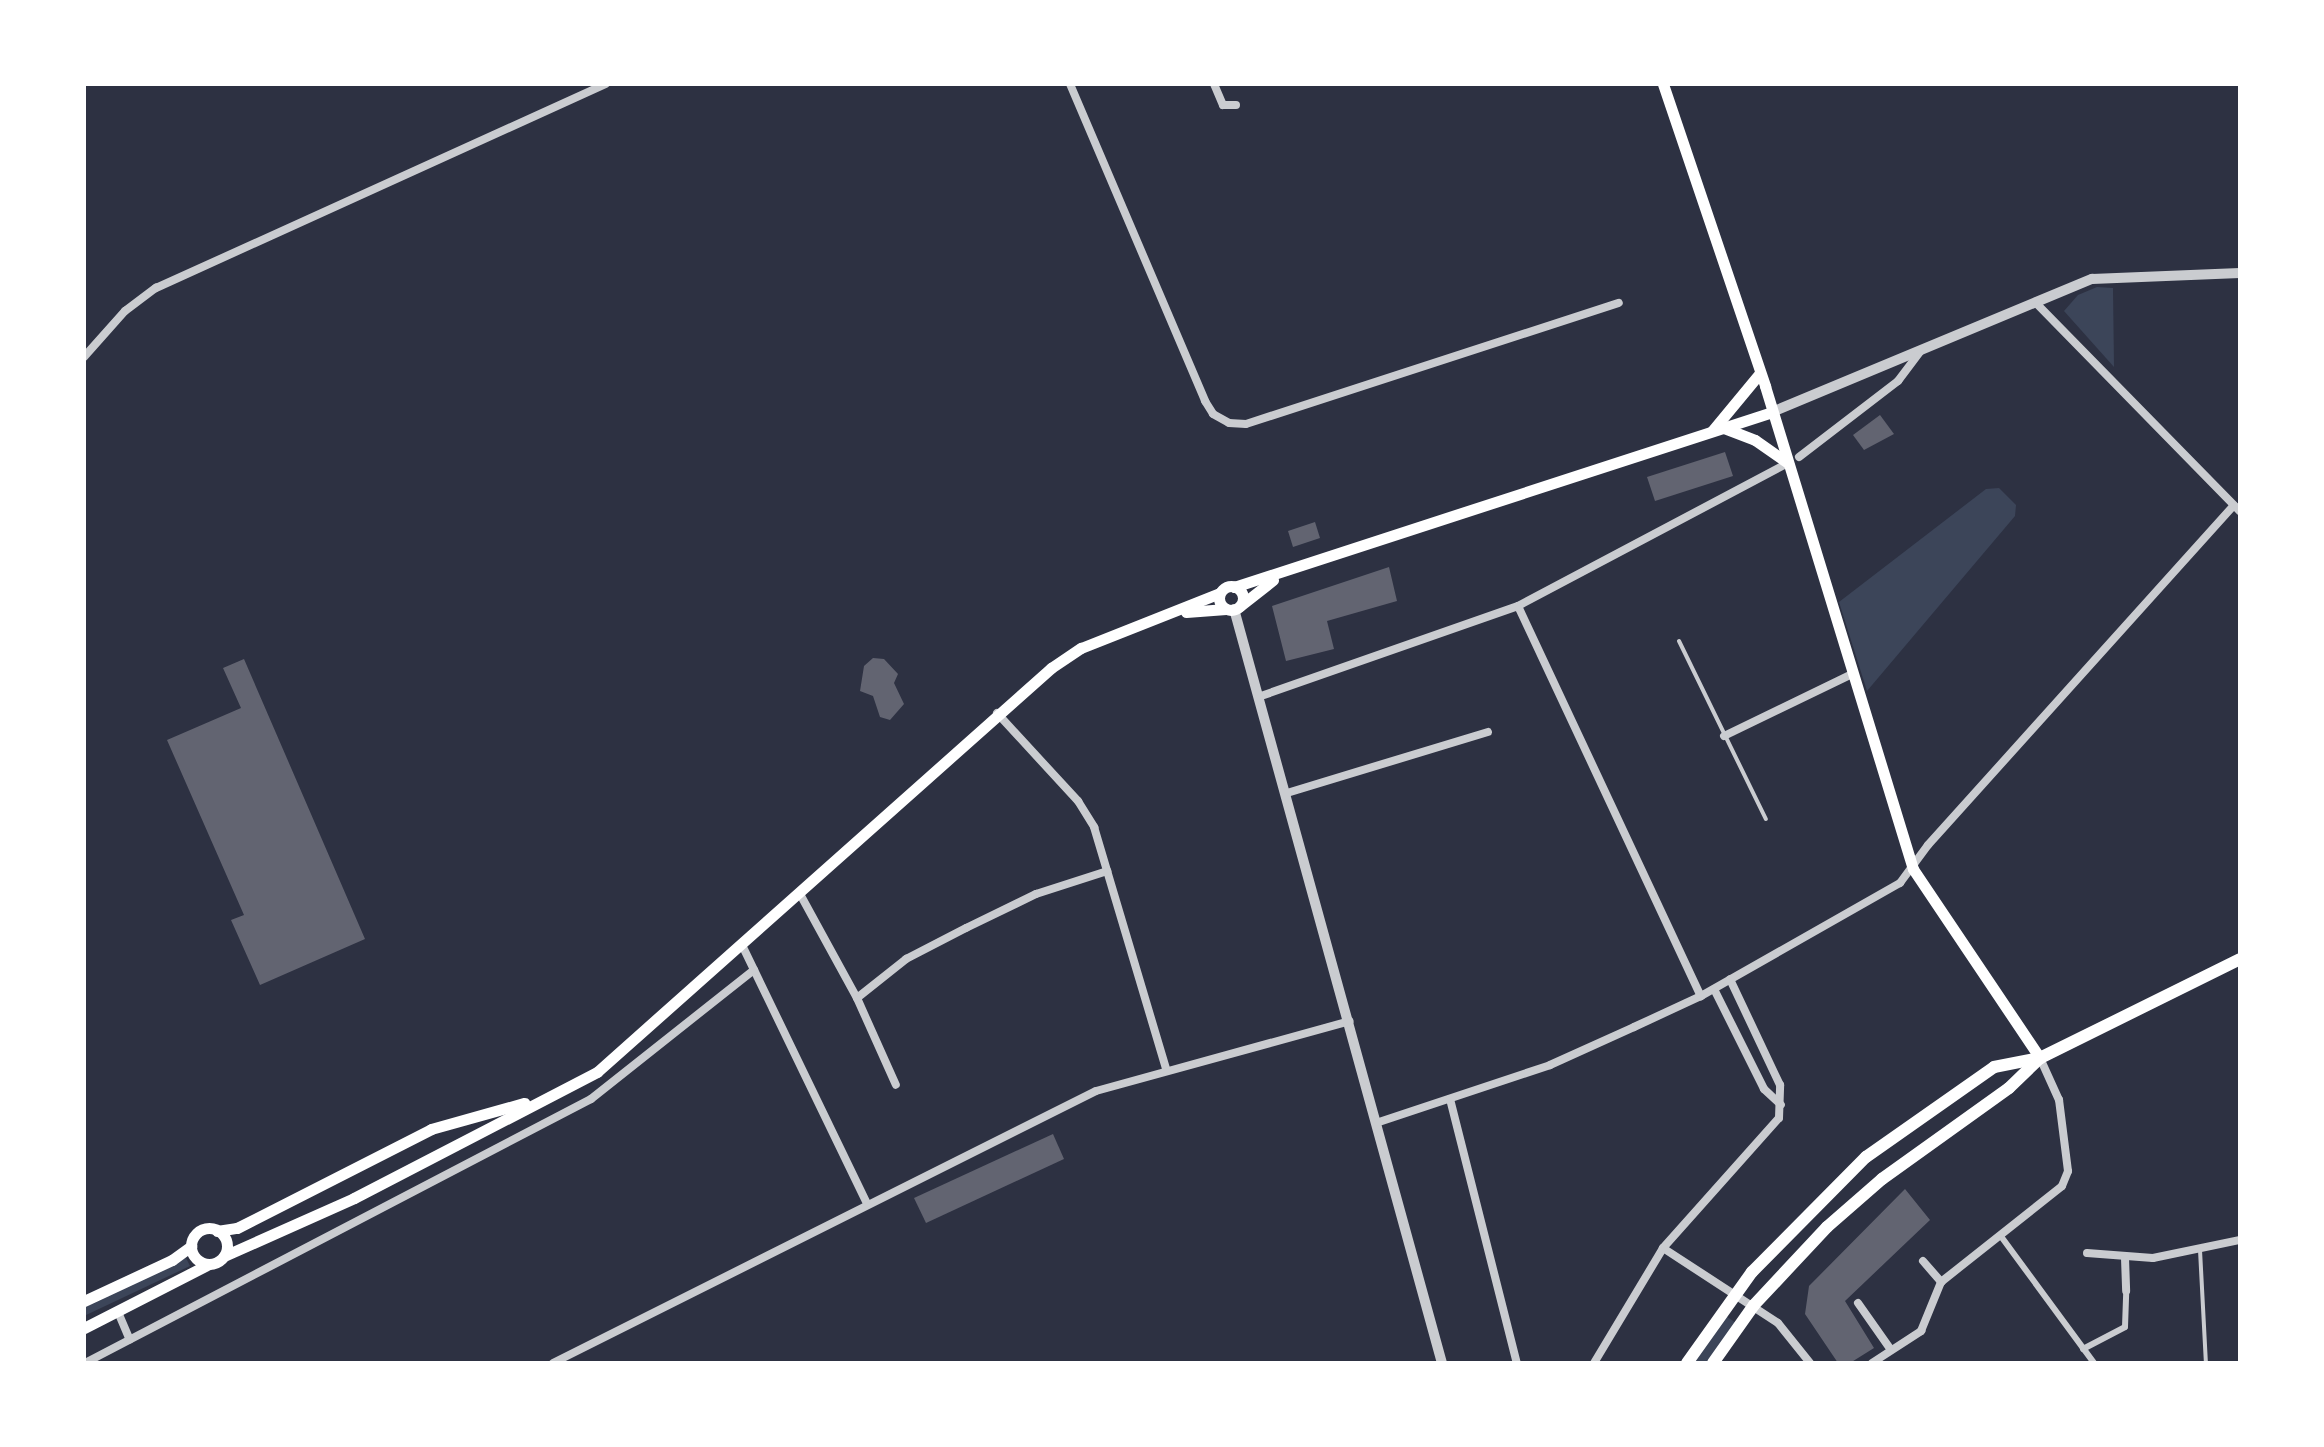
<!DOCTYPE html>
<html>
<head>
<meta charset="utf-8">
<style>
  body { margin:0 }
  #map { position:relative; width:2324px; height:1447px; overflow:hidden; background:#2d3142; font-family:"DM Sans",sans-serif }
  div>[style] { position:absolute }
  .green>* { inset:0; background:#3c4559 }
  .building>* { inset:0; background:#626471 }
  .service>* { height:4px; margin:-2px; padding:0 2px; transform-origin:2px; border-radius:2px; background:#caccd0 }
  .pedestrian>* { height:6px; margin:-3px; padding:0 3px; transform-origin:3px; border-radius:3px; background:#caccd0 }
  .minor>* { height:8px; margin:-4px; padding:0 4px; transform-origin:4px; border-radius:4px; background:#caccd0 }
  .tertiary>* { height:10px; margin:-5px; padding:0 5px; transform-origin:5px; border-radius:5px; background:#caccd0 }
  .secondary>* { height:11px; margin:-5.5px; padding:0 5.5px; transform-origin:5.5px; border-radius:5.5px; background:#fff }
  .secondary>.ring { margin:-5.5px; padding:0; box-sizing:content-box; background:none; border:11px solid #fff; border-radius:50% }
  .primary>* { height:12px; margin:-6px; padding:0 6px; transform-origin:6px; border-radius:6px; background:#fff }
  span { translate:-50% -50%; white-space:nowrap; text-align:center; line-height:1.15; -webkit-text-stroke:6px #fff; paint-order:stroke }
  .frame { position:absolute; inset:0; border:86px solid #fff; pointer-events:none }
</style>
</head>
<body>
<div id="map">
  <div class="green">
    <i style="clip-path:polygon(2097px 287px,2113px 288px,2114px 367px,2064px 311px,2078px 295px)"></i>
    <i style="clip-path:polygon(1999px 488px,2016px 505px,2015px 516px,1867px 691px,1839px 602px,1986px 489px)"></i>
    <i style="clip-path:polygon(186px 1258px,190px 1266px,84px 1316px,84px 1306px)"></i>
    <i style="clip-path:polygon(1723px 1314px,1736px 1323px,1708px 1363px,1690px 1363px)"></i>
  </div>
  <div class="building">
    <i style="clip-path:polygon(1880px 415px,1894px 434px,1864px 450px,1853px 435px)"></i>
    <i style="clip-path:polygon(1725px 452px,1733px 476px,1655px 501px,1647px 477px)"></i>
    <i style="clip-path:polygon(1315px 522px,1320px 538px,1293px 547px,1288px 531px)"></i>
    <i style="clip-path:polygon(1389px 567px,1397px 601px,1327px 621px,1334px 649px,1286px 661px,1272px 606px)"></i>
    <i style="clip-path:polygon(873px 658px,884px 659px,898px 674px,894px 683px,904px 704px,890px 720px,880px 717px,873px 696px,860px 691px,864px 666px)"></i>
    <i style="clip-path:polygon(244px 659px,365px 939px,260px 985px,231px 920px,244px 915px,167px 740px,241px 708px,223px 668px)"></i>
    <i style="clip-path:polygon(1053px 1134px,1064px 1159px,926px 1223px,914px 1198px)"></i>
    <i style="clip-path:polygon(1905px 1189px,1930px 1220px,1845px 1301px,1874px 1348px,1850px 1363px,1838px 1363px,1805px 1314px,1809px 1286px)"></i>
  </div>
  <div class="service">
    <i style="left:1679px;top:641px;width:198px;rotate:64deg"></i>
    <i style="left:2200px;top:1250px;width:113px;rotate:87deg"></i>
  </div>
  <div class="pedestrian">
    <i style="left:2000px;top:1235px;width:159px;rotate:53.7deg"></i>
    <i style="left:2083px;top:1349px;width:47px;rotate:-27.6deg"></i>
    <i style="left:2125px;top:1327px;width:36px;rotate:-88deg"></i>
  </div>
  <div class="minor">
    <i style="left:1070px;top:84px;width:345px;rotate:66.9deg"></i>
    <i style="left:1205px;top:401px;width:15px;rotate:58deg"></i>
    <i style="left:1213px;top:414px;width:18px;rotate:29deg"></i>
    <i style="left:1229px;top:423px;width:17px;rotate:3deg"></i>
    <i style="left:1246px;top:424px;width:392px;rotate:-18deg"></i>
    <i style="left:1214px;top:84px;width:23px;rotate:67deg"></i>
    <i style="left:1223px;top:105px;width:13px"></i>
    <i style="left:2035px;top:302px;width:293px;rotate:45.6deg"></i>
    <i style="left:84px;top:357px;width:62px;rotate:-48.3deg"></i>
    <i style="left:125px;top:311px;width:39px;rotate:-37deg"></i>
    <i style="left:156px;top:288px;width:494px;rotate:-24.4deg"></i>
    <i style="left:1799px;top:457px;width:125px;rotate:-37.5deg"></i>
    <i style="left:1898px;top:381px;width:39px;rotate:-53deg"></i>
    <i style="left:1518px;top:606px;width:431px;rotate:64.9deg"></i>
    <i style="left:1261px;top:696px;width:272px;rotate:-19.3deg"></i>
    <i style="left:1518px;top:606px;width:306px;rotate:-27.9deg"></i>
    <i style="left:997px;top:713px;width:120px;rotate:47.4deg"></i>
    <i style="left:1078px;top:801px;width:31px;rotate:58deg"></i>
    <i style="left:1094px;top:827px;width:252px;rotate:73.4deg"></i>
    <i style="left:1724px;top:736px;width:142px;rotate:-25.8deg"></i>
    <i style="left:1287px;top:793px;width:210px;rotate:-16.9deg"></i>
    <i style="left:800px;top:894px;width:119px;rotate:61.3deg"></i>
    <i style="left:857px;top:998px;width:95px;rotate:65.9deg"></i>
    <i style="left:742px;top:945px;width:288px;rotate:64.2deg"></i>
    <i style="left:1714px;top:989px;width:112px;rotate:63.4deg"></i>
    <i style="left:1764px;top:1089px;width:23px;rotate:43deg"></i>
    <i style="left:857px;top:998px;width:63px;rotate:-38.5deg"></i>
    <i style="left:906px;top:959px;width:68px;rotate:-27.3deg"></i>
    <i style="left:966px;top:928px;width:78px;rotate:-25.9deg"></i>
    <i style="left:1036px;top:894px;width:75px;rotate:-17.9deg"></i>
    <i style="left:1450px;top:1099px;width:272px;rotate:75.8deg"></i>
    <i style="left:1379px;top:1122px;width:180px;rotate:-18.4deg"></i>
    <i style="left:1550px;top:1065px;width:92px;rotate:-24.3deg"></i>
    <i style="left:1634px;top:1027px;width:74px;rotate:-24.8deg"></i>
    <i style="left:1701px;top:996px;width:229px;rotate:-29.6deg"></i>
    <i style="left:1900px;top:883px;width:47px;rotate:-53.6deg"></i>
    <i style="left:1928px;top:845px;width:457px;rotate:-48deg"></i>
    <i style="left:1663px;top:1248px;width:137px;rotate:33.1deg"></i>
    <i style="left:1778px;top:1323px;width:51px;rotate:51.3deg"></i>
    <i style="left:2087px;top:1253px;width:66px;rotate:4.3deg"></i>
    <i style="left:2153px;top:1258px;width:89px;rotate:-11.7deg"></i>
    <i style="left:2125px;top:1258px;width:33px;rotate:88deg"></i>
    <i style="left:1923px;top:1261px;width:28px;rotate:49deg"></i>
    <i style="left:1858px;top:1303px;width:57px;rotate:54.9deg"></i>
    <i style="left:118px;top:1312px;width:30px;rotate:67deg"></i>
    <i style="left:85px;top:1363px;width:571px;rotate:-27.55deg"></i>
    <i style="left:591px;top:1099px;width:208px;rotate:-38.4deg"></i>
    <i style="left:553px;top:1363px;width:607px;rotate:-26.61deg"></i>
    <i style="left:1096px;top:1091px;width:263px;rotate:-15.4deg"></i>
    <i style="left:1594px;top:1363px;width:134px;rotate:-59deg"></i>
    <i style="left:1663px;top:1248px;width:174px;rotate:-48.3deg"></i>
    <i style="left:1779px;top:1118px;width:33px;rotate:-88deg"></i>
    <i style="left:1780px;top:1085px;width:117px;rotate:-115.3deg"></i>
    <i style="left:1872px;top:1363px;width:59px;rotate:-33.1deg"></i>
    <i style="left:1921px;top:1331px;width:53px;rotate:-67.8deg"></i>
    <i style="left:1941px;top:1282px;width:154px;rotate:-38.4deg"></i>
    <i style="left:2062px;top:1186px;width:16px;rotate:-68deg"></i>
    <i style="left:2068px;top:1171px;width:72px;rotate:-97.2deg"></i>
    <i style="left:2059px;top:1100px;width:46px;rotate:-114.3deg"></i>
  </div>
  <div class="tertiary">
    <i style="left:1772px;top:412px;width:347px;rotate:-22.6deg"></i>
    <i style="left:2092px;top:279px;width:148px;rotate:-2.3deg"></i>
    <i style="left:1234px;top:609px;width:782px;rotate:74.58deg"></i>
  </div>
  <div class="secondary">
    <i style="left:1663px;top:84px;width:319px;rotate:71.3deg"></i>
    <i style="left:1765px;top:386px;width:505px;rotate:72.96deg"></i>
    <i style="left:1913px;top:869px;width:228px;rotate:56.1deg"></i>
    <i style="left:1724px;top:428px;width:33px;rotate:21deg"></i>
    <i style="left:1755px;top:440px;width:39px;rotate:35deg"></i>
    <i style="left:1712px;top:431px;width:75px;rotate:-50.4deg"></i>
    <i class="ring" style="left:1219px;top:586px;width:13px;height:13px"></i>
    <i style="left:1234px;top:587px;width:566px;rotate:-18.02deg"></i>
    <i style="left:1240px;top:606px;width:42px;rotate:-38.2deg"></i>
    <i style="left:1186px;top:612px;width:40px;rotate:-4.3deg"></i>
    <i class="ring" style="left:191px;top:1228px;width:25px;height:25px"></i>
    <i style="left:217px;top:1231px;width:20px;rotate:-9deg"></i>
    <i style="left:237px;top:1228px;width:218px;rotate:-27deg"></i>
    <i style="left:431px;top:1129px;width:97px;rotate:-15.6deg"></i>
    <i style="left:224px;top:1256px;width:142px;rotate:-24deg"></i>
    <i style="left:354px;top:1198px;width:274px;rotate:-27.4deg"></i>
    <i style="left:597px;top:1072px;width:608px;rotate:-41.66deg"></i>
    <i style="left:1051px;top:668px;width:36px;rotate:-34deg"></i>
    <i style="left:1081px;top:648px;width:149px;rotate:-21.6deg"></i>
    <i style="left:84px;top:1301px;width:97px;rotate:-25deg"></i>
    <i style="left:172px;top:1260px;width:24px;rotate:-36deg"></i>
    <i style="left:84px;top:1328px;width:140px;rotate:-27.1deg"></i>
  </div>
  <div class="primary">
    <i style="left:1687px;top:1363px;width:112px;rotate:-54.5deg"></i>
    <i style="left:1752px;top:1272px;width:162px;rotate:-45.3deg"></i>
    <i style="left:1866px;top:1157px;width:156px;rotate:-35.1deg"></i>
    <i style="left:1994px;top:1067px;width:47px;rotate:-11.1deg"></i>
    <i style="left:2040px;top:1058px;width:223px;rotate:-26.3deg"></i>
    <i style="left:1713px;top:1363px;width:71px;rotate:-54.7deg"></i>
    <i style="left:1754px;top:1305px;width:107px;rotate:-46.9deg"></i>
    <i style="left:1827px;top:1227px;width:73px;rotate:-41.1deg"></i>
    <i style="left:1882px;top:1179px;width:156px;rotate:-35.6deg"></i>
    <i style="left:2009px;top:1088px;width:43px;rotate:-44.1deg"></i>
  </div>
  <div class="frame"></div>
</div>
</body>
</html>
